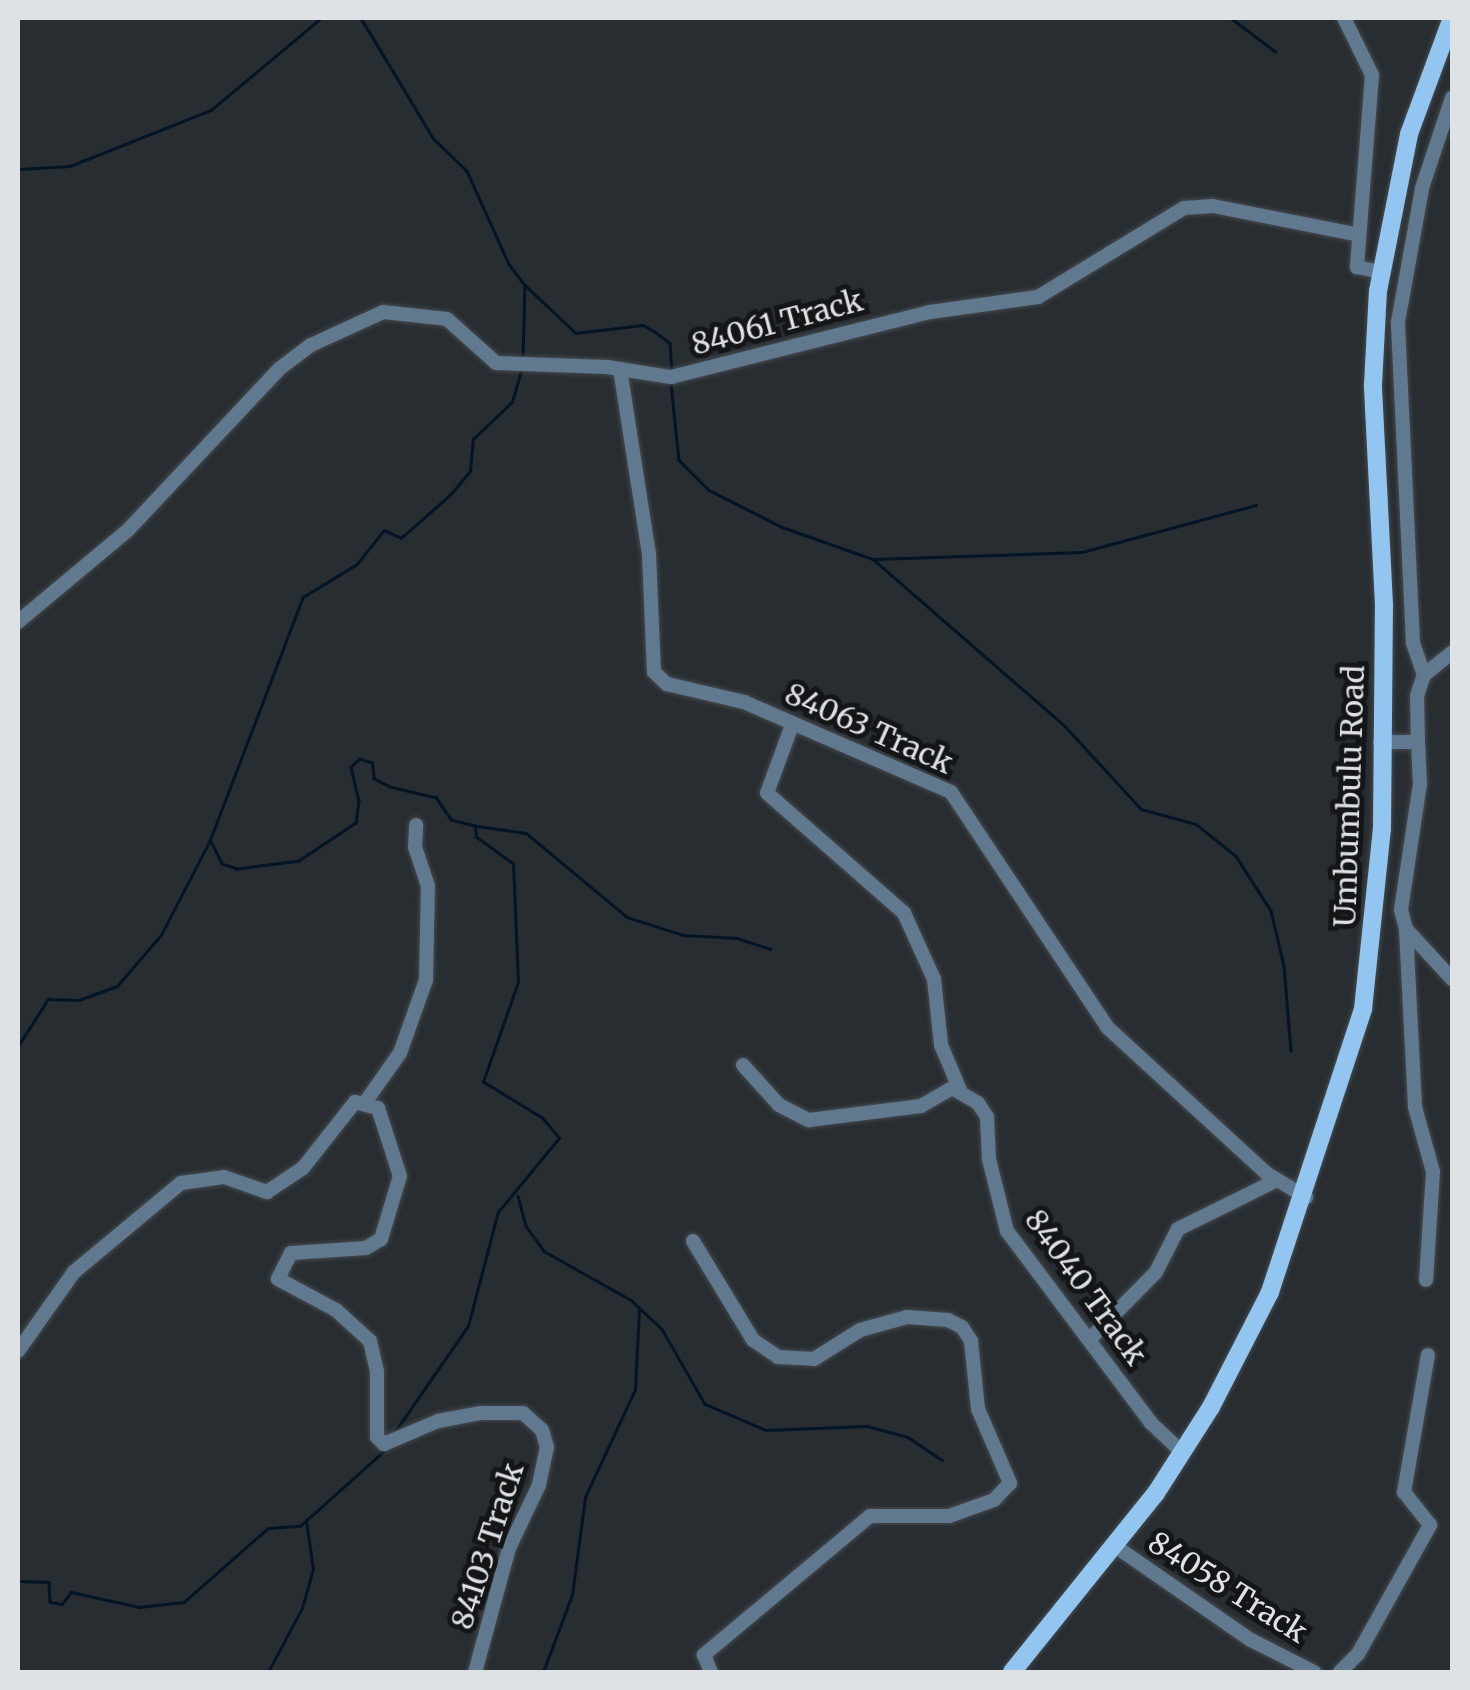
<!DOCTYPE html>
<html>
<head>
<meta charset="utf-8">
<style>
  body { margin:0 }
  #map { position:relative; width:1470px; height:1690px; overflow:hidden; background:#282d31; font-family:Merriweather,serif }
  div>[style] { position:absolute }
  .stream>* { height:2.5px; margin:-1.25px; padding:0 1.25px; transform-origin:1.25px; border-radius:1.25px; background:#031524 }
  .roads { filter:drop-shadow(0 0 2px #454a4e) drop-shadow(0 0 2px #454a4e) }
  .minor>* { height:14px; margin:-7px; padding:0 7px; transform-origin:7px; border-radius:7px; background:#60798e }
  .major>* { height:18px; margin:-9px; padding:0 9px; transform-origin:9px; border-radius:9px; background:#92c6f1 }
  span { translate:-50% -50%; white-space:nowrap; text-align:center; line-height:1.15; -webkit-text-stroke:10px #131517; paint-order:stroke }
  .street-label { font-size:30px; color:#dfe2e5 }
  .frame { position:absolute; inset:0; border:20px solid #dfe2e5; pointer-events:none }
</style>
</head>
<body>
<div id="map">
  <div class="stream">
    <i style="left:361px;top:18px;width:140px;rotate:59deg"></i>
    <i style="left:433px;top:138px;width:47px;rotate:44.1deg"></i>
    <i style="left:467px;top:171px;width:102px;rotate:65.7deg"></i>
    <i style="left:509px;top:264px;width:26px;rotate:53deg"></i>
    <i style="left:525px;top:285px;width:72px;rotate:91.6deg"></i>
    <i style="left:1231px;top:18px;width:56px;rotate:37.1deg"></i>
    <i style="left:18px;top:169px;width:52px;rotate:-3.3deg"></i>
    <i style="left:70px;top:166px;width:152px;rotate:-21.7deg"></i>
    <i style="left:211px;top:110px;width:143px;rotate:-39.9deg"></i>
    <i style="left:525px;top:285px;width:70px;rotate:43.3deg"></i>
    <i style="left:576px;top:333px;width:67px;rotate:-6.8deg"></i>
    <i style="left:643px;top:325px;width:13px;rotate:29deg"></i>
    <i style="left:654px;top:331px;width:20px;rotate:37deg"></i>
    <i style="left:670px;top:343px;width:26px;rotate:86deg"></i>
    <i style="left:671px;top:384px;width:76px;rotate:84deg"></i>
    <i style="left:679px;top:460px;width:42px;rotate:45deg"></i>
    <i style="left:709px;top:490px;width:82px;rotate:26.9deg"></i>
    <i style="left:782px;top:527px;width:96px;rotate:19.4deg"></i>
    <i style="left:873px;top:559px;width:254px;rotate:41deg"></i>
    <i style="left:1065px;top:726px;width:113px;rotate:47.5deg"></i>
    <i style="left:1141px;top:809px;width:57px;rotate:15.3deg"></i>
    <i style="left:1196px;top:824px;width:51px;rotate:38.7deg"></i>
    <i style="left:1236px;top:856px;width:65px;rotate:57.5deg"></i>
    <i style="left:1271px;top:911px;width:57px;rotate:76.7deg"></i>
    <i style="left:1284px;top:966px;width:85px;rotate:85.3deg"></i>
    <i style="left:874px;top:559px;width:208px;rotate:-1.9deg"></i>
    <i style="left:1082px;top:552px;width:180px;rotate:-15.1deg"></i>
    <i style="left:478px;top:826px;width:49px;rotate:8.3deg"></i>
    <i style="left:526px;top:833px;width:131px;rotate:39.7deg"></i>
    <i style="left:627px;top:917px;width:59px;rotate:17.8deg"></i>
    <i style="left:683px;top:935px;width:54px;rotate:3.2deg"></i>
    <i style="left:737px;top:938px;width:35px;rotate:18deg"></i>
    <i style="left:18px;top:1046px;width:56px;rotate:-57.4deg"></i>
    <i style="left:48px;top:999px;width:31px;rotate:2deg"></i>
    <i style="left:79px;top:1000px;width:40px;rotate:-20.2deg"></i>
    <i style="left:117px;top:986px;width:67px;rotate:-49.2deg"></i>
    <i style="left:161px;top:935px;width:107px;rotate:-62.7deg"></i>
    <i style="left:518px;top:1196px;width:31px;rotate:75deg"></i>
    <i style="left:526px;top:1226px;width:31px;rotate:54deg"></i>
    <i style="left:544px;top:1251px;width:100px;rotate:29.4deg"></i>
    <i style="left:631px;top:1300px;width:42px;rotate:43.1deg"></i>
    <i style="left:662px;top:1329px;width:86px;rotate:60.2deg"></i>
    <i style="left:705px;top:1404px;width:66px;rotate:23.1deg"></i>
    <i style="left:766px;top:1430px;width:101px;rotate:-2.3deg"></i>
    <i style="left:867px;top:1426px;width:42px;rotate:15deg"></i>
    <i style="left:908px;top:1437px;width:41px;rotate:34.1deg"></i>
    <i style="left:396px;top:1430px;width:126px;rotate:-55.3deg"></i>
    <i style="left:468px;top:1326px;width:118px;rotate:-75.3deg"></i>
    <i style="left:498px;top:1212px;width:96px;rotate:-50.5deg"></i>
    <i style="left:559px;top:1138px;width:26px;rotate:-130deg"></i>
    <i style="left:542px;top:1118px;width:69px;rotate:-148.6deg"></i>
    <i style="left:483px;top:1082px;width:106px;rotate:-70.7deg"></i>
    <i style="left:518px;top:982px;width:118px;rotate:-92.4deg"></i>
    <i style="left:513px;top:864px;width:46px;rotate:-143.9deg"></i>
    <i style="left:476px;top:837px;width:11px;rotate:-95deg"></i>
    <i style="left:475px;top:826px;width:25px;rotate:-166deg"></i>
    <i style="left:451px;top:820px;width:27px;rotate:-124deg"></i>
    <i style="left:436px;top:798px;width:47px;rotate:-166.6deg"></i>
    <i style="left:390px;top:787px;width:18px;rotate:-153deg"></i>
    <i style="left:374px;top:779px;width:16px;rotate:-97deg"></i>
    <i style="left:372px;top:763px;width:13px;rotate:-162deg"></i>
    <i style="left:360px;top:759px;width:12px;rotate:138deg"></i>
    <i style="left:351px;top:767px;width:36px;rotate:77deg"></i>
    <i style="left:359px;top:802px;width:21px;rotate:98deg"></i>
    <i style="left:356px;top:823px;width:69px;rotate:146.3deg"></i>
    <i style="left:299px;top:861px;width:63px;rotate:172.6deg"></i>
    <i style="left:237px;top:869px;width:16px;rotate:-162deg"></i>
    <i style="left:222px;top:864px;width:27px;rotate:-117deg"></i>
    <i style="left:210px;top:840px;width:260px;rotate:-69.1deg"></i>
    <i style="left:303px;top:597px;width:63px;rotate:-31.4deg"></i>
    <i style="left:357px;top:564px;width:43px;rotate:-51.5deg"></i>
    <i style="left:384px;top:530px;width:19px;rotate:25deg"></i>
    <i style="left:401px;top:538px;width:65px;rotate:-41.3deg"></i>
    <i style="left:450px;top:495px;width:31px;rotate:-50deg"></i>
    <i style="left:470px;top:471px;width:32px;rotate:-85deg"></i>
    <i style="left:473px;top:439px;width:54px;rotate:-43.5deg"></i>
    <i style="left:512px;top:402px;width:32px;rotate:-74deg"></i>
    <i style="left:18px;top:1581px;width:31px;rotate:2deg"></i>
    <i style="left:49px;top:1582px;width:20px;rotate:87deg"></i>
    <i style="left:50px;top:1602px;width:12px;rotate:9deg"></i>
    <i style="left:62px;top:1604px;width:15px;rotate:-53deg"></i>
    <i style="left:71px;top:1592px;width:70px;rotate:12.4deg"></i>
    <i style="left:139px;top:1607px;width:45px;rotate:-6.3deg"></i>
    <i style="left:184px;top:1602px;width:112px;rotate:-41.4deg"></i>
    <i style="left:268px;top:1528px;width:32px;rotate:-4deg"></i>
    <i style="left:300px;top:1526px;width:114px;rotate:-41.8deg"></i>
    <i style="left:268px;top:1672px;width:72px;rotate:-62deg"></i>
    <i style="left:302px;top:1608px;width:41px;rotate:-74.2deg"></i>
    <i style="left:313px;top:1569px;width:49px;rotate:-98.3deg"></i>
    <i style="left:543px;top:1672px;width:82px;rotate:-69.4deg"></i>
    <i style="left:572px;top:1595px;width:99px;rotate:-82.4deg"></i>
    <i style="left:585px;top:1497px;width:118px;rotate:-65deg"></i>
    <i style="left:635px;top:1390px;width:83px;rotate:-87.2deg"></i>
  </div>
  <div class="roads">
    <div class="minor">
      <i style="left:1344px;top:18px;width:64px;rotate:63.8deg"></i>
      <i style="left:1372px;top:75px;width:193px;rotate:94.5deg"></i>
      <i style="left:1357px;top:267px;width:25px;rotate:12deg"></i>
      <i style="left:620px;top:369px;width:187px;rotate:81.1deg"></i>
      <i style="left:649px;top:554px;width:118px;rotate:87.6deg"></i>
      <i style="left:654px;top:672px;width:18px;rotate:43deg"></i>
      <i style="left:667px;top:684px;width:79px;rotate:13.2deg"></i>
      <i style="left:744px;top:702px;width:226px;rotate:23.5deg"></i>
      <i style="left:951px;top:792px;width:283px;rotate:56.4deg"></i>
      <i style="left:1108px;top:1028px;width:214px;rotate:42.5deg"></i>
      <i style="left:1266px;top:1173px;width:47px;rotate:31deg"></i>
      <i style="left:18px;top:622px;width:143px;rotate:-39.9deg"></i>
      <i style="left:128px;top:530px;width:221px;rotate:-46.8deg"></i>
      <i style="left:279px;top:369px;width:40px;rotate:-37deg"></i>
      <i style="left:311px;top:345px;width:79px;rotate:-24.6deg"></i>
      <i style="left:383px;top:312px;width:64px;rotate:6.2deg"></i>
      <i style="left:447px;top:319px;width:66px;rotate:41.9deg"></i>
      <i style="left:496px;top:363px;width:111px;rotate:2.1deg"></i>
      <i style="left:607px;top:367px;width:65px;rotate:8.9deg"></i>
      <i style="left:671px;top:377px;width:267px;rotate:-14.1deg"></i>
      <i style="left:930px;top:312px;width:109px;rotate:-7.9deg"></i>
      <i style="left:1038px;top:297px;width:171px;rotate:-31.4deg"></i>
      <i style="left:1184px;top:208px;width:29px;rotate:-4deg"></i>
      <i style="left:1213px;top:206px;width:149px;rotate:11.2deg"></i>
      <i style="left:1424px;top:675px;width:34px;rotate:-109deg"></i>
      <i style="left:1413px;top:643px;width:321px;rotate:-92.7deg"></i>
      <i style="left:1398px;top:322px;width:136px;rotate:-79.8deg"></i>
      <i style="left:1422px;top:188px;width:95px;rotate:-71.6deg"></i>
      <i style="left:792px;top:725px;width:72px;rotate:110.2deg"></i>
      <i style="left:767px;top:793px;width:182px;rotate:41.2deg"></i>
      <i style="left:904px;top:913px;width:72px;rotate:65.6deg"></i>
      <i style="left:934px;top:979px;width:66px;rotate:83.9deg"></i>
      <i style="left:941px;top:1045px;width:49px;rotate:67.1deg"></i>
      <i style="left:1380px;top:742px;width:38px"></i>
      <i style="left:1418px;top:742px;width:46px;rotate:-91.2deg"></i>
      <i style="left:1417px;top:696px;width:22px;rotate:-72deg"></i>
      <i style="left:1424px;top:675px;width:36px;rotate:-39deg"></i>
      <i style="left:1418px;top:742px;width:42px;rotate:87.3deg"></i>
      <i style="left:1420px;top:784px;width:127px;rotate:98.6deg"></i>
      <i style="left:1401px;top:910px;width:20px;rotate:75deg"></i>
      <i style="left:1406px;top:929px;width:68px;rotate:47.4deg"></i>
      <i style="left:1406px;top:929px;width:178px;rotate:87.1deg"></i>
      <i style="left:1415px;top:1107px;width:67px;rotate:74.5deg"></i>
      <i style="left:1433px;top:1172px;width:108px;rotate:93.7deg"></i>
      <i style="left:743px;top:1065px;width:54px;rotate:48deg"></i>
      <i style="left:779px;top:1105px;width:34px;rotate:27deg"></i>
      <i style="left:809px;top:1120px;width:113px;rotate:-7.1deg"></i>
      <i style="left:921px;top:1106px;width:36px;rotate:-30deg"></i>
      <i style="left:952px;top:1088px;width:30px;rotate:30deg"></i>
      <i style="left:978px;top:1103px;width:17px;rotate:57deg"></i>
      <i style="left:987px;top:1117px;width:42px;rotate:87.3deg"></i>
      <i style="left:989px;top:1159px;width:74px;rotate:76deg"></i>
      <i style="left:1007px;top:1231px;width:240px;rotate:53.1deg"></i>
      <i style="left:1151px;top:1423px;width:44px;rotate:43.2deg"></i>
      <i style="left:366px;top:1101px;width:59px;rotate:-54.7deg"></i>
      <i style="left:400px;top:1053px;width:77px;rotate:-70.4deg"></i>
      <i style="left:426px;top:980px;width:94px;rotate:-88.8deg"></i>
      <i style="left:428px;top:886px;width:41px;rotate:-108.4deg"></i>
      <i style="left:415px;top:847px;width:22px;rotate:-87deg"></i>
      <i style="left:693px;top:1241px;width:116px;rotate:58.8deg"></i>
      <i style="left:753px;top:1340px;width:30px;rotate:34deg"></i>
      <i style="left:778px;top:1357px;width:36px;rotate:3deg"></i>
      <i style="left:814px;top:1359px;width:54px;rotate:-32.2deg"></i>
      <i style="left:860px;top:1330px;width:49px;rotate:-15.5deg"></i>
      <i style="left:907px;top:1317px;width:41px;rotate:4.2deg"></i>
      <i style="left:948px;top:1320px;width:16px;rotate:27deg"></i>
      <i style="left:962px;top:1327px;width:17px;rotate:57deg"></i>
      <i style="left:971px;top:1341px;width:68px;rotate:84.1deg"></i>
      <i style="left:978px;top:1409px;width:81px;rotate:66.6deg"></i>
      <i style="left:1010px;top:1483px;width:23px;rotate:133deg"></i>
      <i style="left:994px;top:1500px;width:48px;rotate:160.4deg"></i>
      <i style="left:949px;top:1516px;width:79px;rotate:180deg"></i>
      <i style="left:870px;top:1516px;width:217px;rotate:140.1deg"></i>
      <i style="left:704px;top:1655px;width:18px;rotate:68deg"></i>
      <i style="left:1091px;top:1338px;width:93px;rotate:-45.4deg"></i>
      <i style="left:1156px;top:1272px;width:48px;rotate:-62.9deg"></i>
      <i style="left:1178px;top:1229px;width:108px;rotate:-26.3deg"></i>
      <i style="left:18px;top:1351px;width:97px;rotate:-54.7deg"></i>
      <i style="left:74px;top:1272px;width:139px;rotate:-39.8deg"></i>
      <i style="left:181px;top:1183px;width:43px;rotate:-7.9deg"></i>
      <i style="left:224px;top:1177px;width:46px;rotate:19.2deg"></i>
      <i style="left:267px;top:1192px;width:43px;rotate:-33.7deg"></i>
      <i style="left:303px;top:1168px;width:84px;rotate:-51.8deg"></i>
      <i style="left:355px;top:1102px;width:24px;rotate:15deg"></i>
      <i style="left:378px;top:1108px;width:71px;rotate:72.1deg"></i>
      <i style="left:400px;top:1176px;width:66px;rotate:106.8deg"></i>
      <i style="left:381px;top:1239px;width:17px;rotate:149deg"></i>
      <i style="left:366px;top:1248px;width:75px;rotate:176.2deg"></i>
      <i style="left:291px;top:1253px;width:29px;rotate:117deg"></i>
      <i style="left:278px;top:1279px;width:66px;rotate:28.1deg"></i>
      <i style="left:336px;top:1310px;width:46px;rotate:42.4deg"></i>
      <i style="left:370px;top:1341px;width:32px;rotate:77deg"></i>
      <i style="left:377px;top:1372px;width:65px;rotate:90deg"></i>
      <i style="left:377px;top:1437px;width:10px;rotate:45deg"></i>
      <i style="left:384px;top:1444px;width:59px;rotate:-23.1deg"></i>
      <i style="left:438px;top:1421px;width:44px;rotate:-10.5deg"></i>
      <i style="left:481px;top:1413px;width:42px"></i>
      <i style="left:523px;top:1413px;width:25px;rotate:42deg"></i>
      <i style="left:542px;top:1430px;width:18px;rotate:74deg"></i>
      <i style="left:547px;top:1447px;width:39px;rotate:102deg"></i>
      <i style="left:539px;top:1485px;width:70px;rotate:115.5deg"></i>
      <i style="left:509px;top:1548px;width:129px;rotate:105.3deg"></i>
      <i style="left:1115px;top:1546px;width:165px;rotate:34.7deg"></i>
      <i style="left:1251px;top:1640px;width:71px;rotate:26.9deg"></i>
      <i style="left:1340px;top:1672px;width:25px;rotate:-45deg"></i>
      <i style="left:1358px;top:1654px;width:148px;rotate:-60.8deg"></i>
      <i style="left:1430px;top:1525px;width:42px;rotate:-128.2deg"></i>
      <i style="left:1404px;top:1492px;width:139px;rotate:-80.1deg"></i>
    </div>
    <div class="major">
      <i style="left:1012px;top:1672px;width:230px;rotate:-51.2deg"></i>
      <i style="left:1156px;top:1493px;width:102px;rotate:-57.4deg"></i>
      <i style="left:1211px;top:1407px;width:129px;rotate:-62.8deg"></i>
      <i style="left:1270px;top:1292px;width:298px;rotate:-71.8deg"></i>
      <i style="left:1363px;top:1009px;width:181px;rotate:-84deg"></i>
      <i style="left:1382px;top:829px;width:224px;rotate:-89.5deg"></i>
      <i style="left:1384px;top:605px;width:220px;rotate:-92.9deg"></i>
      <i style="left:1373px;top:385px;width:94px;rotate:-87deg"></i>
      <i style="left:1378px;top:291px;width:160px;rotate:-78.8deg"></i>
      <i style="left:1409px;top:134px;width:124px;rotate:-69.7deg"></i>
    </div>
  </div>
  <div class="street-label">
    <span style="left:777px;top:322px;rotate:-15deg">84061 Track</span>
    <span style="left:869px;top:728px;rotate:24deg">84063 Track</span>
    <span style="left:1349px;top:796px;rotate:-88deg">Umbumbulu Road</span>
    <span style="left:1086px;top:1287px;rotate:54deg">84040 Track</span>
    <span style="left:487px;top:1546px;rotate:-72deg">84103 Track</span>
    <span style="left:1228px;top:1587px;rotate:32deg">84058 Track</span>
  </div>
  <div class="frame"></div>
</div>
</body>
</html>
